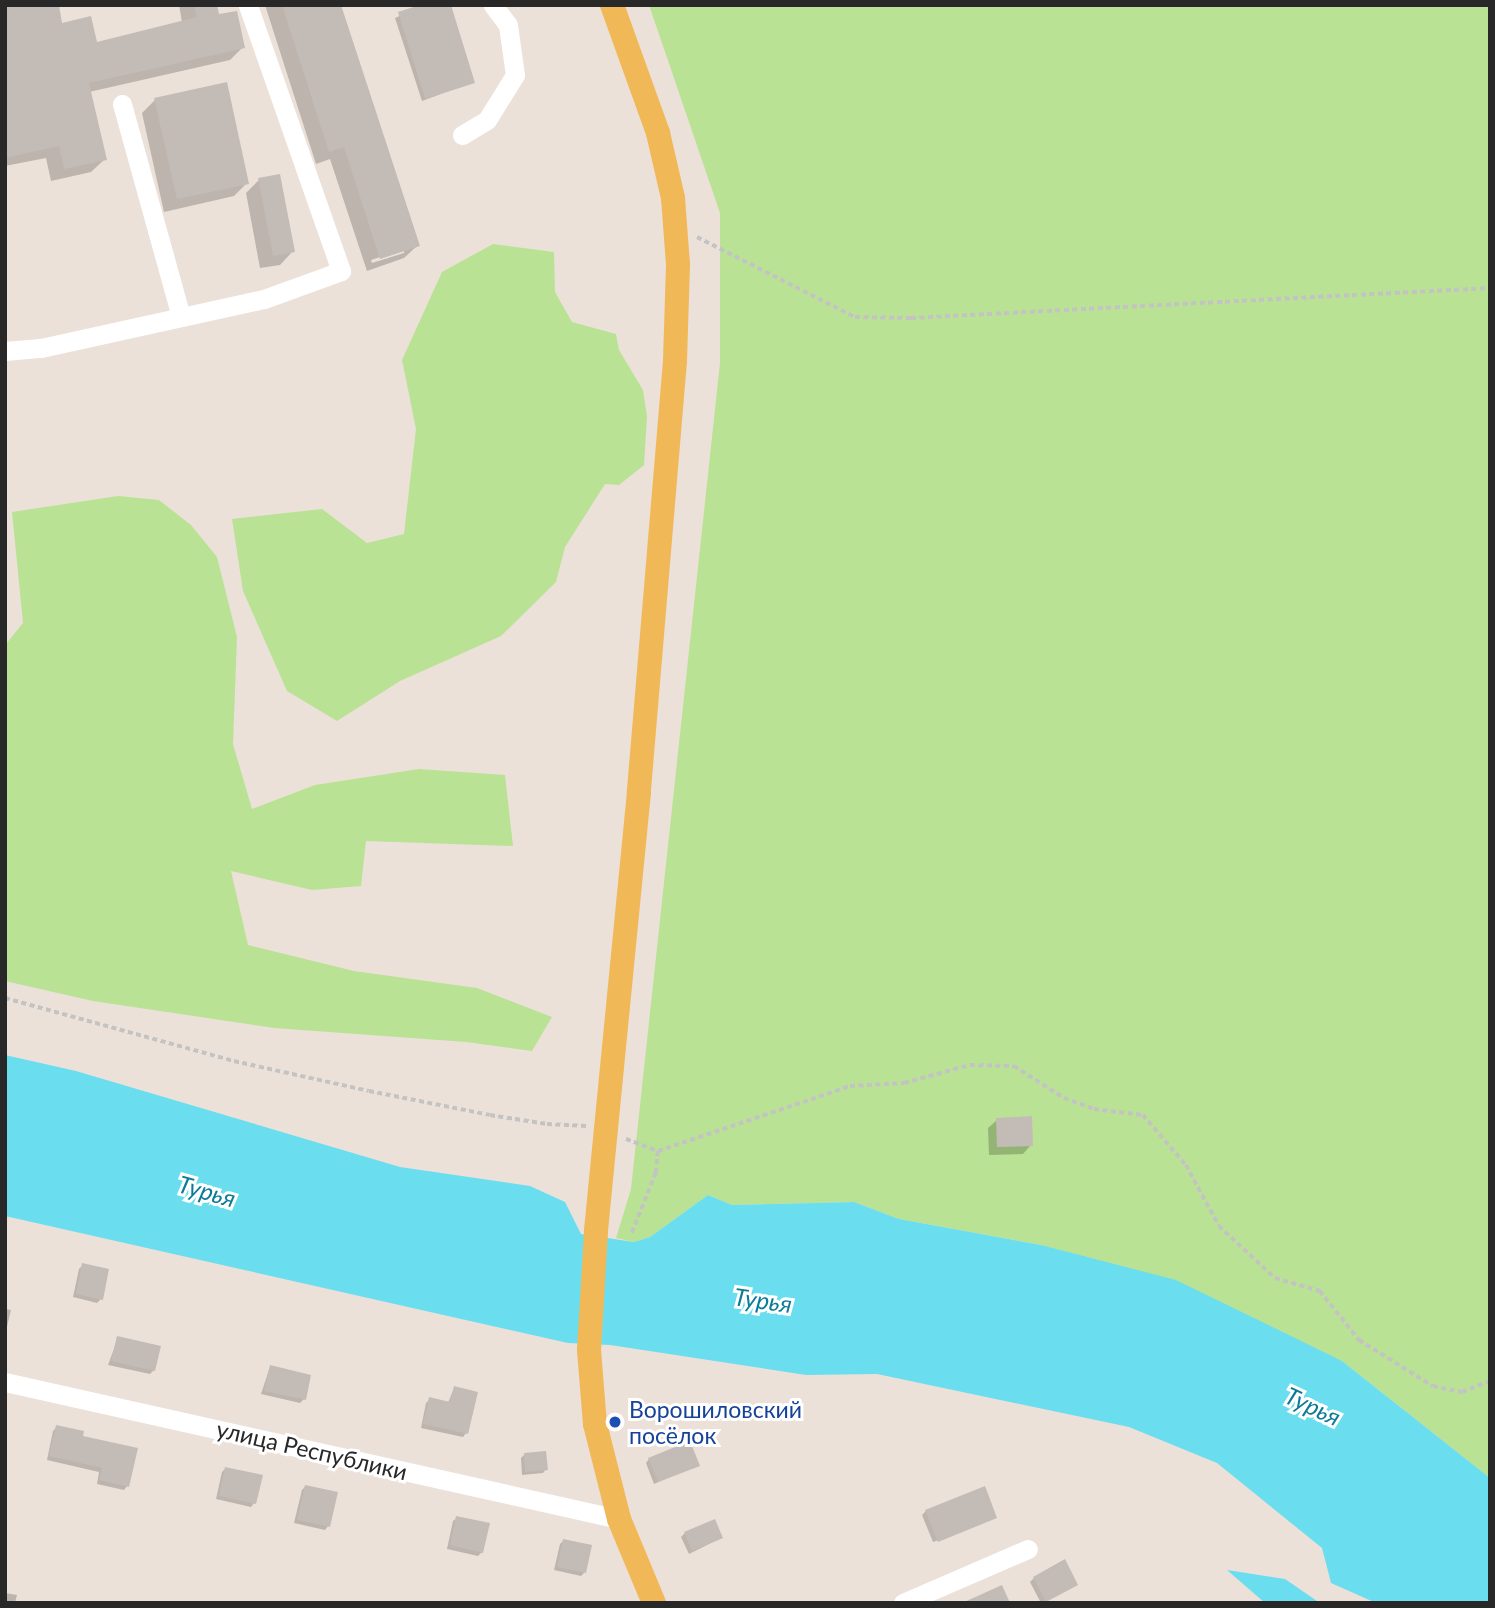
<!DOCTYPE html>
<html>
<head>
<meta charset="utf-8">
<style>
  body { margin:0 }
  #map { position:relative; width:1495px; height:1608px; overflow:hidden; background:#ebe1d9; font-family:Lato,sans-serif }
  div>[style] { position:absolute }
  .green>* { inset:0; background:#bae294 }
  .water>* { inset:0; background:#6adeef }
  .shadow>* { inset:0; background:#0003 }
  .building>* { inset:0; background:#c3bbb6 }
  .path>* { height:3.5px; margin-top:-1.75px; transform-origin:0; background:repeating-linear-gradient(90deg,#c3c3c3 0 5px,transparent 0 8.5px) }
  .minor>* { height:19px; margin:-9.5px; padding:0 9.5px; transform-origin:9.5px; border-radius:9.5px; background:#fff }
  .major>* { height:24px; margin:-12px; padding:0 12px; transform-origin:12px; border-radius:12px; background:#f1b858 }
  .dots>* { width:19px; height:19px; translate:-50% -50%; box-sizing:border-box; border:4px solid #fff; border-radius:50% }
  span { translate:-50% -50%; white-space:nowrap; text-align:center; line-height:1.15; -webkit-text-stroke:6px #fff; paint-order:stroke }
  .transit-label { font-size:23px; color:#164399 }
  .left { translate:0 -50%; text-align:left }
  .street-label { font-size:23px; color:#282828 }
  .water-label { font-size:24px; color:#0c7b98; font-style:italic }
  .frame { position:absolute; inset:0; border:7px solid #282828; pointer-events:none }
</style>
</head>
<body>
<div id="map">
  <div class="green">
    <i style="clip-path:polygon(649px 5px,1490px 5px,1490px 1478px,1342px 1361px,1041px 1245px,899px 1219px,854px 1202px,732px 1205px,708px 1195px,650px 1237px,634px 1242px,616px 1238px,631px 1189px,720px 363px,720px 213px)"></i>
    <i style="clip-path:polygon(493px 244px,554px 252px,555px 292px,572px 322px,616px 334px,619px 350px,643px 390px,647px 416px,644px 465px,619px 485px,605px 484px,565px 547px,556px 582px,501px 636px,400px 681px,337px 721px,287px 691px,243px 591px,232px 519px,322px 509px,367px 543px,404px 534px,416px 429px,402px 360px,442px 272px)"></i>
    <i style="clip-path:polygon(118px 496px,159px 500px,191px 525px,217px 557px,237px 637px,233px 744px,252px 809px,315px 785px,419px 769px,505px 775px,513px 846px,366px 841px,361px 886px,312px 890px,231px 871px,248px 945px,354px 971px,477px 988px,552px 1017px,532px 1051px,466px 1042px,274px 1028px,93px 1001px,5px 981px,5px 645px,23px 623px,12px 512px)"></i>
  </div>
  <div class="water">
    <i style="clip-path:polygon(5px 1055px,76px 1071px,400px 1167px,530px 1186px,565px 1202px,581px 1234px,634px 1242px,650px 1237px,708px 1195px,732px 1205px,854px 1202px,899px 1219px,1041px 1245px,1176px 1280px,1342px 1361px,1490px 1478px,1490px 1603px,1376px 1603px,1331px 1583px,1322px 1548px,1217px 1463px,1129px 1427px,877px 1374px,806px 1375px,610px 1345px,568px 1343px,5px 1216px)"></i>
    <i style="clip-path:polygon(1227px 1570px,1285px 1579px,1320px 1603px,1265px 1603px)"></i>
  </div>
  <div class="shadow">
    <i style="clip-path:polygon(5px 5px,61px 25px,96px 44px,182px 22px,179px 5px,215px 5px,217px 16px,243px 47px,230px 60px,89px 92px,105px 159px,91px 172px,51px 181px,46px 158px,5px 166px)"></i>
    <i style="clip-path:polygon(evenodd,265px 5px,339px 5px,418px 245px,404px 258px,367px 271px,330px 159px,316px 164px,265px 5px,404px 249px,404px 253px,372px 263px,371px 260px,404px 249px)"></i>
    <i style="clip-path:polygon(426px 5px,473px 82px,422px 101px,395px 18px)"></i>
    <i style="clip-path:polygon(155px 100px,247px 183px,234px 196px,164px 212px,142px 113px)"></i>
    <i style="clip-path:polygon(259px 180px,293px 251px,280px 265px,260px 268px,246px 193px)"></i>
    <i style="clip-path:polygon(997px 1120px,1031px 1145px,1023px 1154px,989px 1155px,988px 1128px)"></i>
    <i style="clip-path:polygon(83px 1265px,101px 1299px,97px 1303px,73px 1297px,79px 1269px)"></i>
    <i style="clip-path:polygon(5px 1309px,11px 1310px,5px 1335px)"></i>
    <i style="clip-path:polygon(118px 1338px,154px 1370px,150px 1374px,108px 1365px)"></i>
    <i style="clip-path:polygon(270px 1367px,304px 1399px,300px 1403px,261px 1394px)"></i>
    <i style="clip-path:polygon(454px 1388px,466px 1433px,463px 1437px,421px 1428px,426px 1403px,430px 1399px,448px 1403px)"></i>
    <i style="clip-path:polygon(57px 1427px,81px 1437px,127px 1486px,124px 1490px,97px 1484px,99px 1472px,47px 1460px,53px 1431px)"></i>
    <i style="clip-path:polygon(524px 1455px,546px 1469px,543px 1473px,522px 1475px,521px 1458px)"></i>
    <i style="clip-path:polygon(649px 1459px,698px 1465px,654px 1484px,646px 1463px)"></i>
    <i style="clip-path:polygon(226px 1468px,254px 1503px,251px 1507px,216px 1499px,222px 1472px)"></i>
    <i style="clip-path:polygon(305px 1487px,328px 1526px,325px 1530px,294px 1523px,302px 1490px)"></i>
    <i style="clip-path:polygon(926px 1511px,995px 1518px,933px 1542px,922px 1515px)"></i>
    <i style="clip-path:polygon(457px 1518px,482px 1552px,478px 1556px,447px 1549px,453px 1521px)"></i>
    <i style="clip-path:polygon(685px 1533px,721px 1538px,689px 1554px,681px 1537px)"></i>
    <i style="clip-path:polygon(563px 1541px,584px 1573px,581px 1576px,554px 1570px,560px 1544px)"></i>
    <i style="clip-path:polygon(1034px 1578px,1076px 1584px,1041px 1603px,1030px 1582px)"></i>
    <i style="clip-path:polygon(5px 1593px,17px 1595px,15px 1603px,5px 1603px)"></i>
  </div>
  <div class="building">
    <i style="clip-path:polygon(5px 5px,59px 5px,62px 23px,91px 16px,97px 42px,197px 17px,194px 5px,217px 5px,219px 14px,237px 11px,245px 48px,89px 83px,107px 160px,64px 169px,59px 146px,5px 158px)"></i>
    <i style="clip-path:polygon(282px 5px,341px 5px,420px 246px,380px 259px,344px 147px,329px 152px)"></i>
    <i style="clip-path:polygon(420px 5px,451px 5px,475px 83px,425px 99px,398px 12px)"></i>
    <i style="clip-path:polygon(227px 82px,249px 184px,177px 199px,154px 98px)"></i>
    <i style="clip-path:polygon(280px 174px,295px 252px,273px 256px,258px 178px)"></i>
    <i style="clip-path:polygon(1032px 1116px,1033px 1146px,997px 1147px,996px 1118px)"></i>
    <i style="clip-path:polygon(82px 1263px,109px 1269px,103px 1300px,76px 1294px)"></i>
    <i style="clip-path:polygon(117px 1336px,161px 1346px,155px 1371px,111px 1361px)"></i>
    <i style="clip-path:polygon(270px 1365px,311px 1375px,306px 1400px,264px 1391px)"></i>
    <i style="clip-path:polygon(454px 1386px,478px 1392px,468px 1434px,423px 1424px,429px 1397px,450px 1402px)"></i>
    <i style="clip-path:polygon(56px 1425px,84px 1431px,83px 1436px,138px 1448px,129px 1487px,99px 1480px,102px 1468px,49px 1456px)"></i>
    <i style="clip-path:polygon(690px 1441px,700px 1466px,658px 1482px,648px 1458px)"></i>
    <i style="clip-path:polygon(546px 1451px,548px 1470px,525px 1472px,524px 1453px)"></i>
    <i style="clip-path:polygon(225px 1467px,263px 1475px,256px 1504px,219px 1496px)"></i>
    <i style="clip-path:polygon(305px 1485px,338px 1492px,330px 1527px,297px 1520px)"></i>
    <i style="clip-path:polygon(985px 1486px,997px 1518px,938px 1542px,925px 1510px)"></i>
    <i style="clip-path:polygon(456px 1516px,490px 1523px,483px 1553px,450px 1545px)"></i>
    <i style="clip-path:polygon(715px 1519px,723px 1538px,692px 1551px,684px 1532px)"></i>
    <i style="clip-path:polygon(563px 1539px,592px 1545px,586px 1573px,557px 1567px)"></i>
    <i style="clip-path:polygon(1065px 1559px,1078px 1585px,1046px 1602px,1033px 1577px)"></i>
    <i style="clip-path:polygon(1002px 1585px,1010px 1603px,962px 1603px)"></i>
  </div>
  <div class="path">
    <i style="left:697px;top:237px;width:177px;rotate:26.9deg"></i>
    <i style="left:855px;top:317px;width:56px;rotate:1deg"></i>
    <i style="left:911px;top:318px;width:580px;rotate:-2.97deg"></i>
    <i style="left:5px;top:998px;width:238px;rotate:15.4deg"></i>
    <i style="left:234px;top:1061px;width:138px;rotate:12.5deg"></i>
    <i style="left:369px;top:1091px;width:123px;rotate:11.2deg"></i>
    <i style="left:490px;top:1115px;width:58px;rotate:9deg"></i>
    <i style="left:547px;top:1124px;width:40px;rotate:2.9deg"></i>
    <i style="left:626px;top:1139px;width:34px;rotate:21deg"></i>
    <i style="left:658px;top:1151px;width:22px;rotate:95deg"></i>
    <i style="left:656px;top:1173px;width:65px;rotate:111.8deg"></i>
    <i style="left:658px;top:1151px;width:203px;rotate:-18.7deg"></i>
    <i style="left:850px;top:1086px;width:54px;rotate:-3.2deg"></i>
    <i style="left:904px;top:1083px;width:68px;rotate:-15.3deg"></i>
    <i style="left:970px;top:1065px;width:44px;rotate:1.3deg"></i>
    <i style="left:1014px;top:1066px;width:59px;rotate:32.6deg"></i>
    <i style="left:1064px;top:1098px;width:32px;rotate:20deg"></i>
    <i style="left:1094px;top:1109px;width:49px;rotate:7deg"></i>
    <i style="left:1143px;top:1115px;width:66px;rotate:49.3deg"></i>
    <i style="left:1186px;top:1165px;width:69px;rotate:61.6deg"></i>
    <i style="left:1219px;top:1226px;width:76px;rotate:42.9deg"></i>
    <i style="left:1275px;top:1278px;width:47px;rotate:16.1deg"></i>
    <i style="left:1320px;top:1291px;width:63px;rotate:51.5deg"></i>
    <i style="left:1359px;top:1340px;width:87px;rotate:31.9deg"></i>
    <i style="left:1433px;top:1386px;width:30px;rotate:12deg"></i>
    <i style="left:1462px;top:1392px;width:30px;rotate:-21deg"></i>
  </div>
  <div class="minor">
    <i style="left:122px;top:104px;width:221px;rotate:74.5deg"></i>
    <i style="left:462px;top:135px;width:29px;rotate:-31deg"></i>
    <i style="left:487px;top:120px;width:53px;rotate:-58.1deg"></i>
    <i style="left:515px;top:75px;width:50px;rotate:-98deg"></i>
    <i style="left:508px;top:25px;width:25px;rotate:-127deg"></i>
    <i style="left:5px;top:351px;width:36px;rotate:-5deg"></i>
    <i style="left:41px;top:348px;width:228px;rotate:-12.4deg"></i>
    <i style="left:264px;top:299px;width:82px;rotate:-20deg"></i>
    <i style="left:341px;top:271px;width:282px;rotate:-109.3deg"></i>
    <i style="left:5px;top:1382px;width:629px;rotate:12.58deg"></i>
    <i style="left:903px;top:1603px;width:136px;rotate:-23.4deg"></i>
  </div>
  <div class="major">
    <i style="left:612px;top:5px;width:136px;rotate:70.2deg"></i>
    <i style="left:658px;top:133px;width:67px;rotate:77deg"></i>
    <i style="left:673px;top:198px;width:67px;rotate:85.7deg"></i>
    <i style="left:678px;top:265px;width:96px;rotate:91.8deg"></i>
    <i style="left:675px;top:361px;width:433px;rotate:94.8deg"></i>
    <i style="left:639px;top:792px;width:442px;rotate:95.6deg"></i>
    <i style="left:596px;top:1232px;width:118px;rotate:93.4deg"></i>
    <i style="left:589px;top:1350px;width:74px;rotate:85.4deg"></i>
    <i style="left:595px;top:1424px;width:98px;rotate:75.8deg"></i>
    <i style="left:619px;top:1519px;width:91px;rotate:67.4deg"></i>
  </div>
  <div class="dots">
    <i style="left:615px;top:1422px;background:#1a4fb4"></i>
  </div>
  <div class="transit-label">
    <span class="left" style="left:629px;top:1422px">Ворошиловский<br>посёлок</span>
  </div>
  <div class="street-label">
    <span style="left:312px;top:1450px;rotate:13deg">улица Республики</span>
  </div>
  <div class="water-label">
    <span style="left:207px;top:1191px;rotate:16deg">Турья</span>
    <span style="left:763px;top:1300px;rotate:8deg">Турья</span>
    <span style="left:1313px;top:1406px;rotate:25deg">Турья</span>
  </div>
  <div class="frame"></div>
</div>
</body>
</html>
